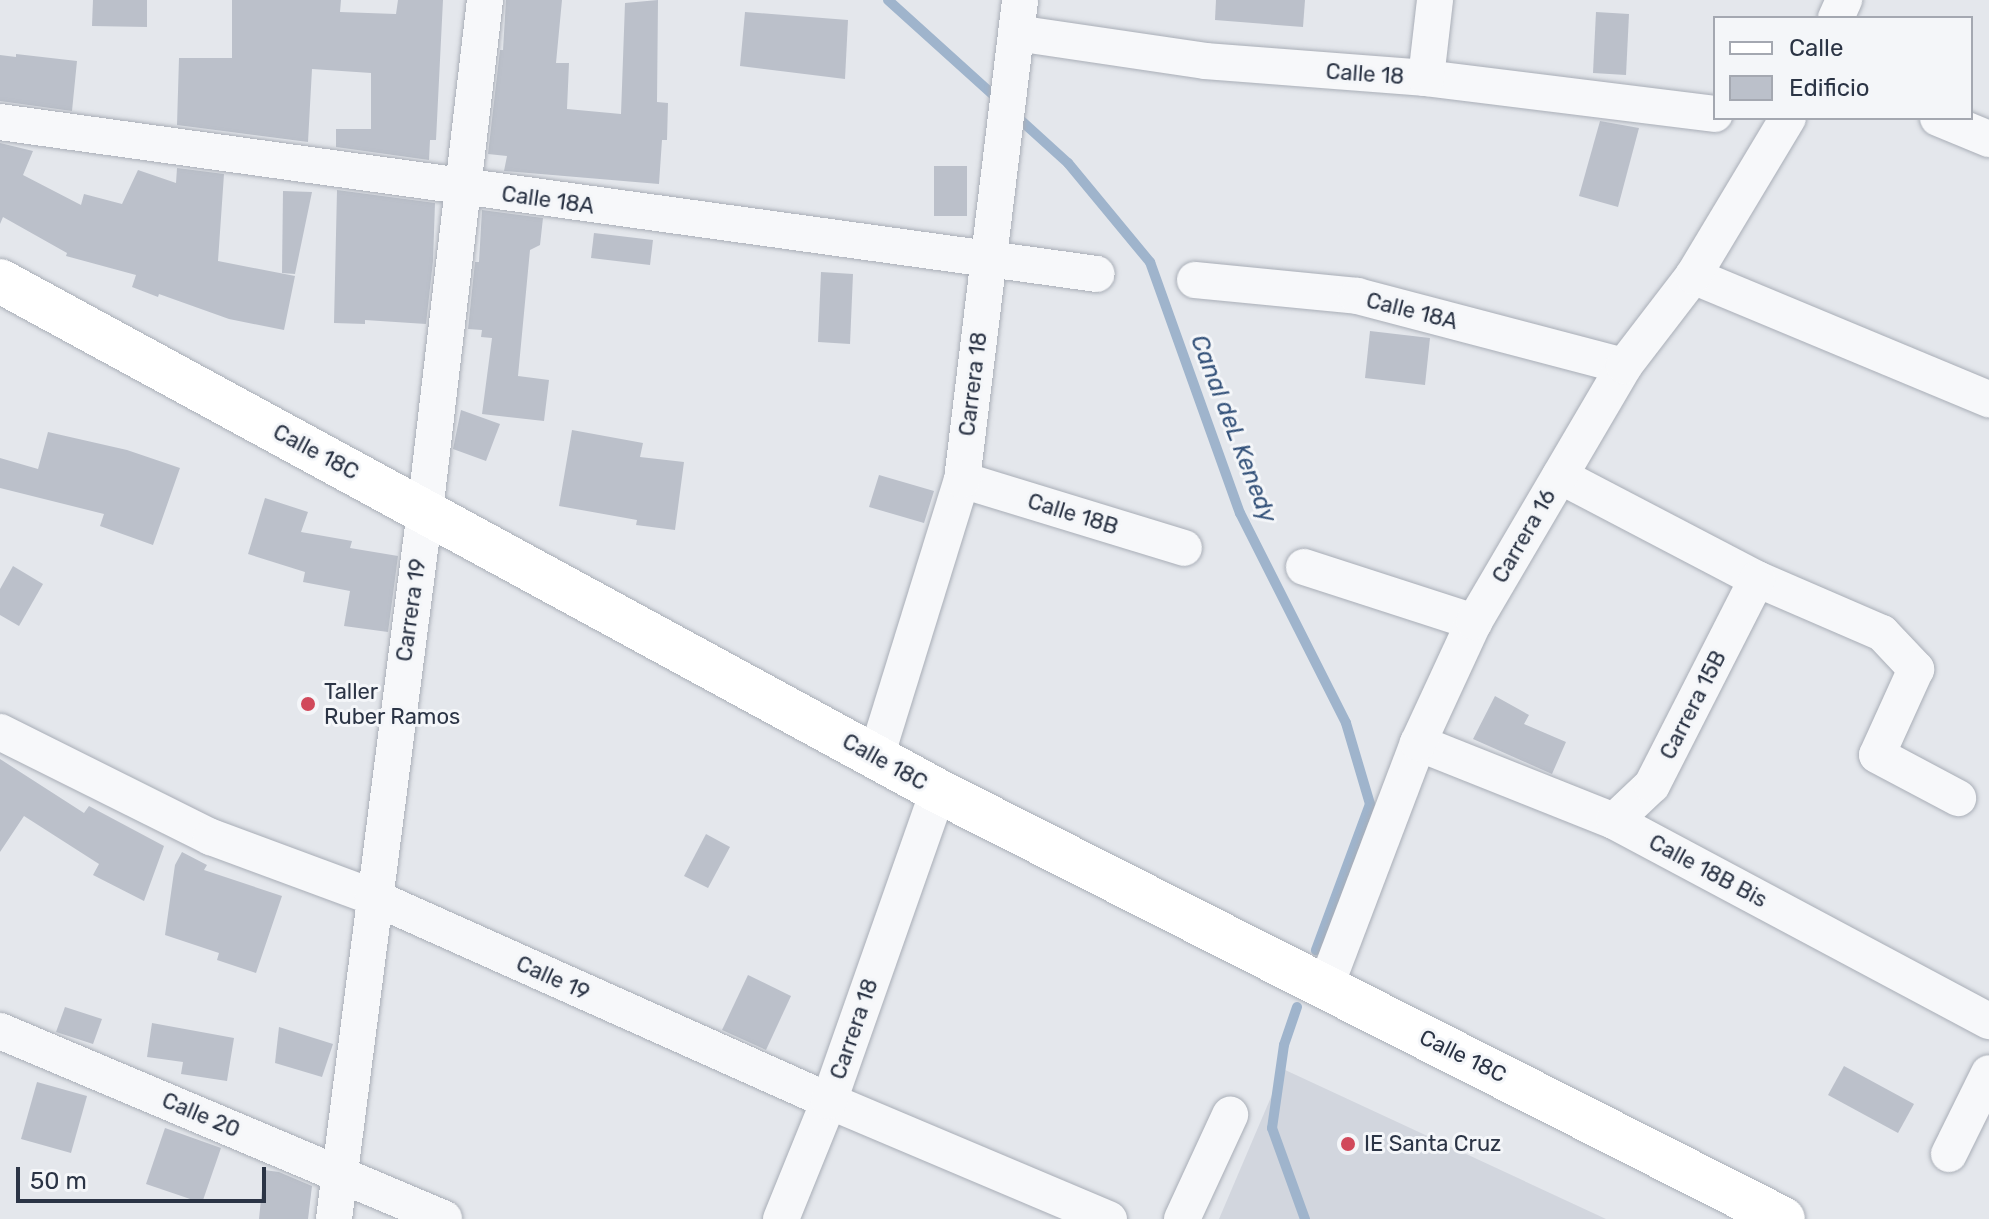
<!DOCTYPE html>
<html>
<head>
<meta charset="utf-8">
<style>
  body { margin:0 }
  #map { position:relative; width:1989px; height:1219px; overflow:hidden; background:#e4e7ec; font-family:Rubik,sans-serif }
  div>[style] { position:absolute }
  .built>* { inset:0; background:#d2d6de }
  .stream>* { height:10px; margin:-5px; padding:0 5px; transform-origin:5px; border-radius:5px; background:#9fb4cc }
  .building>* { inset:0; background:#bbc0ca }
  .roads { filter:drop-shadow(0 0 2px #a9aeb7) drop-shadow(0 0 2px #a9aeb7) }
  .street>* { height:36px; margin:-18px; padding:0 18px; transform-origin:18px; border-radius:18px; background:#f7f8fa }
  .secondary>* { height:44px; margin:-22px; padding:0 22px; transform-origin:22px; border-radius:22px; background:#fff }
  .dots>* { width:22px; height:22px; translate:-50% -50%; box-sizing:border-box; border:4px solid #f4f6f9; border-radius:50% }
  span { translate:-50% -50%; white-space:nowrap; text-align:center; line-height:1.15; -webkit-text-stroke:6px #f4f6f9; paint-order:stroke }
  .street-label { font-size:22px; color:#2b3445 }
  .poi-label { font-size:22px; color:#2b3445 }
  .left { translate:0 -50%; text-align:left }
  .water-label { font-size:24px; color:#34527a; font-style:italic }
  .legend { position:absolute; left:1713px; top:16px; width:260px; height:104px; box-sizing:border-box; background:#f4f6f9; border:2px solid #a4a8b1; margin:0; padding:10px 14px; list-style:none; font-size:24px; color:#2b3445 }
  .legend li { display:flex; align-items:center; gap:16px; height:40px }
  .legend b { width:40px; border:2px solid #a4a8b1 }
  .scale { position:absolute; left:16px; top:1167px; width:250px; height:36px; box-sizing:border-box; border:4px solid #2b3445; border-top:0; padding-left:10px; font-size:24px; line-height:28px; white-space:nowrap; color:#2b3445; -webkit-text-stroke:6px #f4f6f9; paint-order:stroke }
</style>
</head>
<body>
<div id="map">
  <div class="built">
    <i style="clip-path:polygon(1283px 1069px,1606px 1219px,1219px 1219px)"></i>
  </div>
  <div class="stream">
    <i style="left:888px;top:0;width:152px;rotate:42.1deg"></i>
    <i style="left:1015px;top:115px;width:72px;rotate:42.2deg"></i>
    <i style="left:1068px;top:163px;width:129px;rotate:50.4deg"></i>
    <i style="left:1150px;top:262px;width:267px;rotate:70.3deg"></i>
    <i style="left:1240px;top:513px;width:235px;rotate:63.2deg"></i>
    <i style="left:1346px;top:723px;width:84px;rotate:73.5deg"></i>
    <i style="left:1370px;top:804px;width:156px;rotate:110.3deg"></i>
    <i style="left:1297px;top:1007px;width:40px;rotate:108.9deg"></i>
    <i style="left:1284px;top:1045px;width:84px;rotate:98.2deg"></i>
    <i style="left:1272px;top:1128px;width:97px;rotate:70.1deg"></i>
  </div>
  <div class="building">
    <i style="clip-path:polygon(93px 0,147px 0,147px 27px,92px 26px)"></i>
    <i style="clip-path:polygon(232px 0,341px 0,340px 12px,396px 14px,398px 0,443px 0,436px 140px,430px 140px,429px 160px,336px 147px,336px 129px,371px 129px,371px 73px,312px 69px,308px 142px,177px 125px,179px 58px,232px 58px)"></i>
    <i style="clip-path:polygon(506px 0,562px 0,556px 63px,569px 63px,567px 109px,621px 114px,625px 3px,658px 0,657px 102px,668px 103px,667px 140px,662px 140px,659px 184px,504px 171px,507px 156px,488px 154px,500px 50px,503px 50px)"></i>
    <i style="clip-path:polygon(1216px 0,1305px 0,1303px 27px,1215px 20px)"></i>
    <i style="clip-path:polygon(745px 12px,848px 20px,845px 79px,740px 66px)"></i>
    <i style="clip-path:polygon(1596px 12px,1629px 14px,1626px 75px,1593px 73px)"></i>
    <i style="clip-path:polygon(16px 54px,77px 61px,72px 111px,0 101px,0 55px,16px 57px)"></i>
    <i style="clip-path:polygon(1600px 121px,1639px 128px,1618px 207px,1579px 196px)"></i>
    <i style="clip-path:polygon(0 143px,33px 151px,23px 175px,81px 205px,84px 194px,122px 204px,138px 170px,176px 183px,177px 168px,224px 174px,218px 261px,295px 276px,284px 330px,229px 319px,159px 294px,158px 297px,132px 287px,136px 275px,66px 256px,67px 253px,3px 217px,0 224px)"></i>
    <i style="clip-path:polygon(934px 166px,967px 166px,967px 216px,934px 216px)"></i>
    <i style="clip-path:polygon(337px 190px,435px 203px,433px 261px,426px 324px,365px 320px,365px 324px,334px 323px)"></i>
    <i style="clip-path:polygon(283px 191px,312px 192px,295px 274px,282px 273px)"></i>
    <i style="clip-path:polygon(482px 210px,543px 218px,540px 245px,530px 250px,518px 376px,549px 380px,544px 421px,482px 414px,492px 338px,481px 337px,482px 330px,468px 329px,475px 262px,479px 262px)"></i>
    <i style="clip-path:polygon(594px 233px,653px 240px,650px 265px,591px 258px)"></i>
    <i style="clip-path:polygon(821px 272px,853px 274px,850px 344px,818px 342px)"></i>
    <i style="clip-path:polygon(1370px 331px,1430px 338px,1425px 385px,1365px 378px)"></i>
    <i style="clip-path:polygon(461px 410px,500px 424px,486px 461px,453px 449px)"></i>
    <i style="clip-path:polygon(572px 430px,643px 443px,640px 457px,684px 462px,675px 530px,636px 525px,637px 520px,559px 506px)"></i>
    <i style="clip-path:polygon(48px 432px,127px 450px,180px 468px,153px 545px,100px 526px,104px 514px,0 488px,0 458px,38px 469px)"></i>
    <i style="clip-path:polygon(879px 475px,934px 491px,924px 523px,869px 507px)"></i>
    <i style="clip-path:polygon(265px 498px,308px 512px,301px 532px,352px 541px,350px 548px,398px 556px,388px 632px,344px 626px,350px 591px,303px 582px,305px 572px,248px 554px)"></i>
    <i style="clip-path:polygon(13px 566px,43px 584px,19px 626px,0 615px,0 589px)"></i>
    <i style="clip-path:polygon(1495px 696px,1529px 715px,1524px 724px,1566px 742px,1552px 774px,1473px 739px)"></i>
    <i style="clip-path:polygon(0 759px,84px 813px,89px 806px,164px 846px,144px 901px,93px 875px,99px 864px,24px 816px,0 852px)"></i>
    <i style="clip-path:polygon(706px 834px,730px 847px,708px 888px,684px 876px)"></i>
    <i style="clip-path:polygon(182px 852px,207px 865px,204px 870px,282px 896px,256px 973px,217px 960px,219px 953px,165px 935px,175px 865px)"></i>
    <i style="clip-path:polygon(748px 975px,791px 996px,766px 1050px,722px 1030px)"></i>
    <i style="clip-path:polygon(65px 1007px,102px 1019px,93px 1044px,56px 1032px)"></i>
    <i style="clip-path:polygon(152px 1023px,234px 1038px,227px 1081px,181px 1074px,183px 1062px,147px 1057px)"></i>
    <i style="clip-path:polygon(279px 1027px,333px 1044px,322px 1077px,275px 1063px)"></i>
    <i style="clip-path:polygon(1844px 1066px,1914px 1104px,1898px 1133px,1828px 1095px)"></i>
    <i style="clip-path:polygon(37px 1082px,87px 1096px,71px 1153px,21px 1139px)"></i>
    <i style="clip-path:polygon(165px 1128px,221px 1148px,202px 1203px,146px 1184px)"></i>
    <i style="clip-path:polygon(264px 1170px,279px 1172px,312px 1186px,308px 1219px,259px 1219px)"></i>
  </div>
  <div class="roads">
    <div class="street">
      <i style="left:1836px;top:18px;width:20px;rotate:-66deg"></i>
      <i style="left:1016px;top:33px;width:191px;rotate:8.4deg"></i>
      <i style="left:1205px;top:61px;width:222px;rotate:4.4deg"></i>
      <i style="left:1426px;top:78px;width:291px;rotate:7.1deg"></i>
      <i style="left:1426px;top:78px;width:79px;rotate:-83.4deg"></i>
      <i style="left:1938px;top:118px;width:55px;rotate:22.4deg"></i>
      <i style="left:0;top:122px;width:1107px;rotate:7.89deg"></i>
      <i style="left:1693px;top:276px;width:321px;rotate:22.6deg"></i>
      <i style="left:1195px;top:280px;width:163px;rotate:5.6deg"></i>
      <i style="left:1357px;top:296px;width:276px;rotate:14.7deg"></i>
      <i style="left:1560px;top:476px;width:222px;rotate:27.6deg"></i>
      <i style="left:1757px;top:579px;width:136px;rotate:23.4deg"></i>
      <i style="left:1882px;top:633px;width:50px;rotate:46.6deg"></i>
      <i style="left:1916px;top:669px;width:94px;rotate:114.4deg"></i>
      <i style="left:1877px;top:755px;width:92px;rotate:28deg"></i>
      <i style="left:962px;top:480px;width:232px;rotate:17deg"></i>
      <i style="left:1304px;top:567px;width:179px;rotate:17.9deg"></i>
      <i style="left:0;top:732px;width:236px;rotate:26.5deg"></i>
      <i style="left:211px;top:837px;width:173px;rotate:20.3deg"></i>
      <i style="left:373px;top:897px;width:500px;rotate:24.1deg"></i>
      <i style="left:829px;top:1101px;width:304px;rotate:22.9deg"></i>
      <i style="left:1418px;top:743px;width:211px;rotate:21.7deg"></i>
      <i style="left:1614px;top:821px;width:425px;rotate:28.1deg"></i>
      <i style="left:876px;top:757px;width:290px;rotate:-72.8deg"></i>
      <i style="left:962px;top:480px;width:483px;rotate:-83.1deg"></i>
      <i style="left:1614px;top:821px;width:52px;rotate:-43.5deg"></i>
      <i style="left:1652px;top:785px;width:231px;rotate:-63deg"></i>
      <i style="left:1325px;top:988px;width:262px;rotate:-69.2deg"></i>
      <i style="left:1418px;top:743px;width:133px;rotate:-65.2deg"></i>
      <i style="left:1474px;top:622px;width:297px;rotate:-59.6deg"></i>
      <i style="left:1624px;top:366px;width:113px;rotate:-52.5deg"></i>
      <i style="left:1693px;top:276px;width:184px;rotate:-59deg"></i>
      <i style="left:0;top:1031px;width:482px;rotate:22.9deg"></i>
      <i style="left:1949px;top:1154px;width:90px;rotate:-63.7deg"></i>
      <i style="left:334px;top:1219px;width:714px;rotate:-82.68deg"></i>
      <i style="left:425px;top:511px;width:515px;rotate:-83.3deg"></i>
      <i style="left:781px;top:1219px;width:127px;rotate:-67.9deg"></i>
      <i style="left:829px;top:1101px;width:329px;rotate:-70.6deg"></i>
      <i style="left:1182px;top:1219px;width:115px;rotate:-65.2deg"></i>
    </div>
    <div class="secondary">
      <i style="left:0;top:281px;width:1068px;rotate:28.53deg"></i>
      <i style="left:938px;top:791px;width:947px;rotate:26.86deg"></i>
    </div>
  </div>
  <div class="dots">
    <i style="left:308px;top:704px;background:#d1495b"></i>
    <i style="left:1348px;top:1144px;background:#d1495b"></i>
  </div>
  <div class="street-label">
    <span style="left:1365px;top:74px;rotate:4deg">Calle 18</span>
    <span style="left:548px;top:200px;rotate:8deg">Calle 18A</span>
    <span style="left:1412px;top:311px;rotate:14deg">Calle 18A</span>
    <span style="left:973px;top:384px;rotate:-83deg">Carrera 18</span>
    <span style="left:316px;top:452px;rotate:28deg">Calle 18C</span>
    <span style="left:1073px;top:514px;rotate:17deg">Calle 18B</span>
    <span style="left:1524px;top:536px;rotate:-60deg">Carrera 16</span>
    <span style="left:411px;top:610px;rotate:-82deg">Carrera 19</span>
    <span style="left:1693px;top:705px;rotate:-63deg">Carrera 15B</span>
    <span style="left:885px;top:762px;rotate:29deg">Calle 18C</span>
    <span style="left:1708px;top:871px;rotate:28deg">Calle 18B Bis</span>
    <span style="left:553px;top:978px;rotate:24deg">Calle 19</span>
    <span style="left:854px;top:1029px;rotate:-71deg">Carrera 18</span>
    <span style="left:1463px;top:1056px;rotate:26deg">Calle 18C</span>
    <span style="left:201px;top:1115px;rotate:23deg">Calle 20</span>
  </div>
  <div class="poi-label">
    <span class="left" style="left:324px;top:704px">Taller<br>Ruber Ramos</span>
    <span class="left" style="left:1364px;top:1144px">IE Santa Cruz</span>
  </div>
  <div class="water-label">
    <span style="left:1233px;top:429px;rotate:69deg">Canal deL Kenedy</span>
  </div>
  <ul class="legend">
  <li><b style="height:10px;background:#fff"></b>Calle</li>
  <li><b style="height:22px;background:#bbc0ca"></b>Edificio</li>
  </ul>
  <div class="scale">50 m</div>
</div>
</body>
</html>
